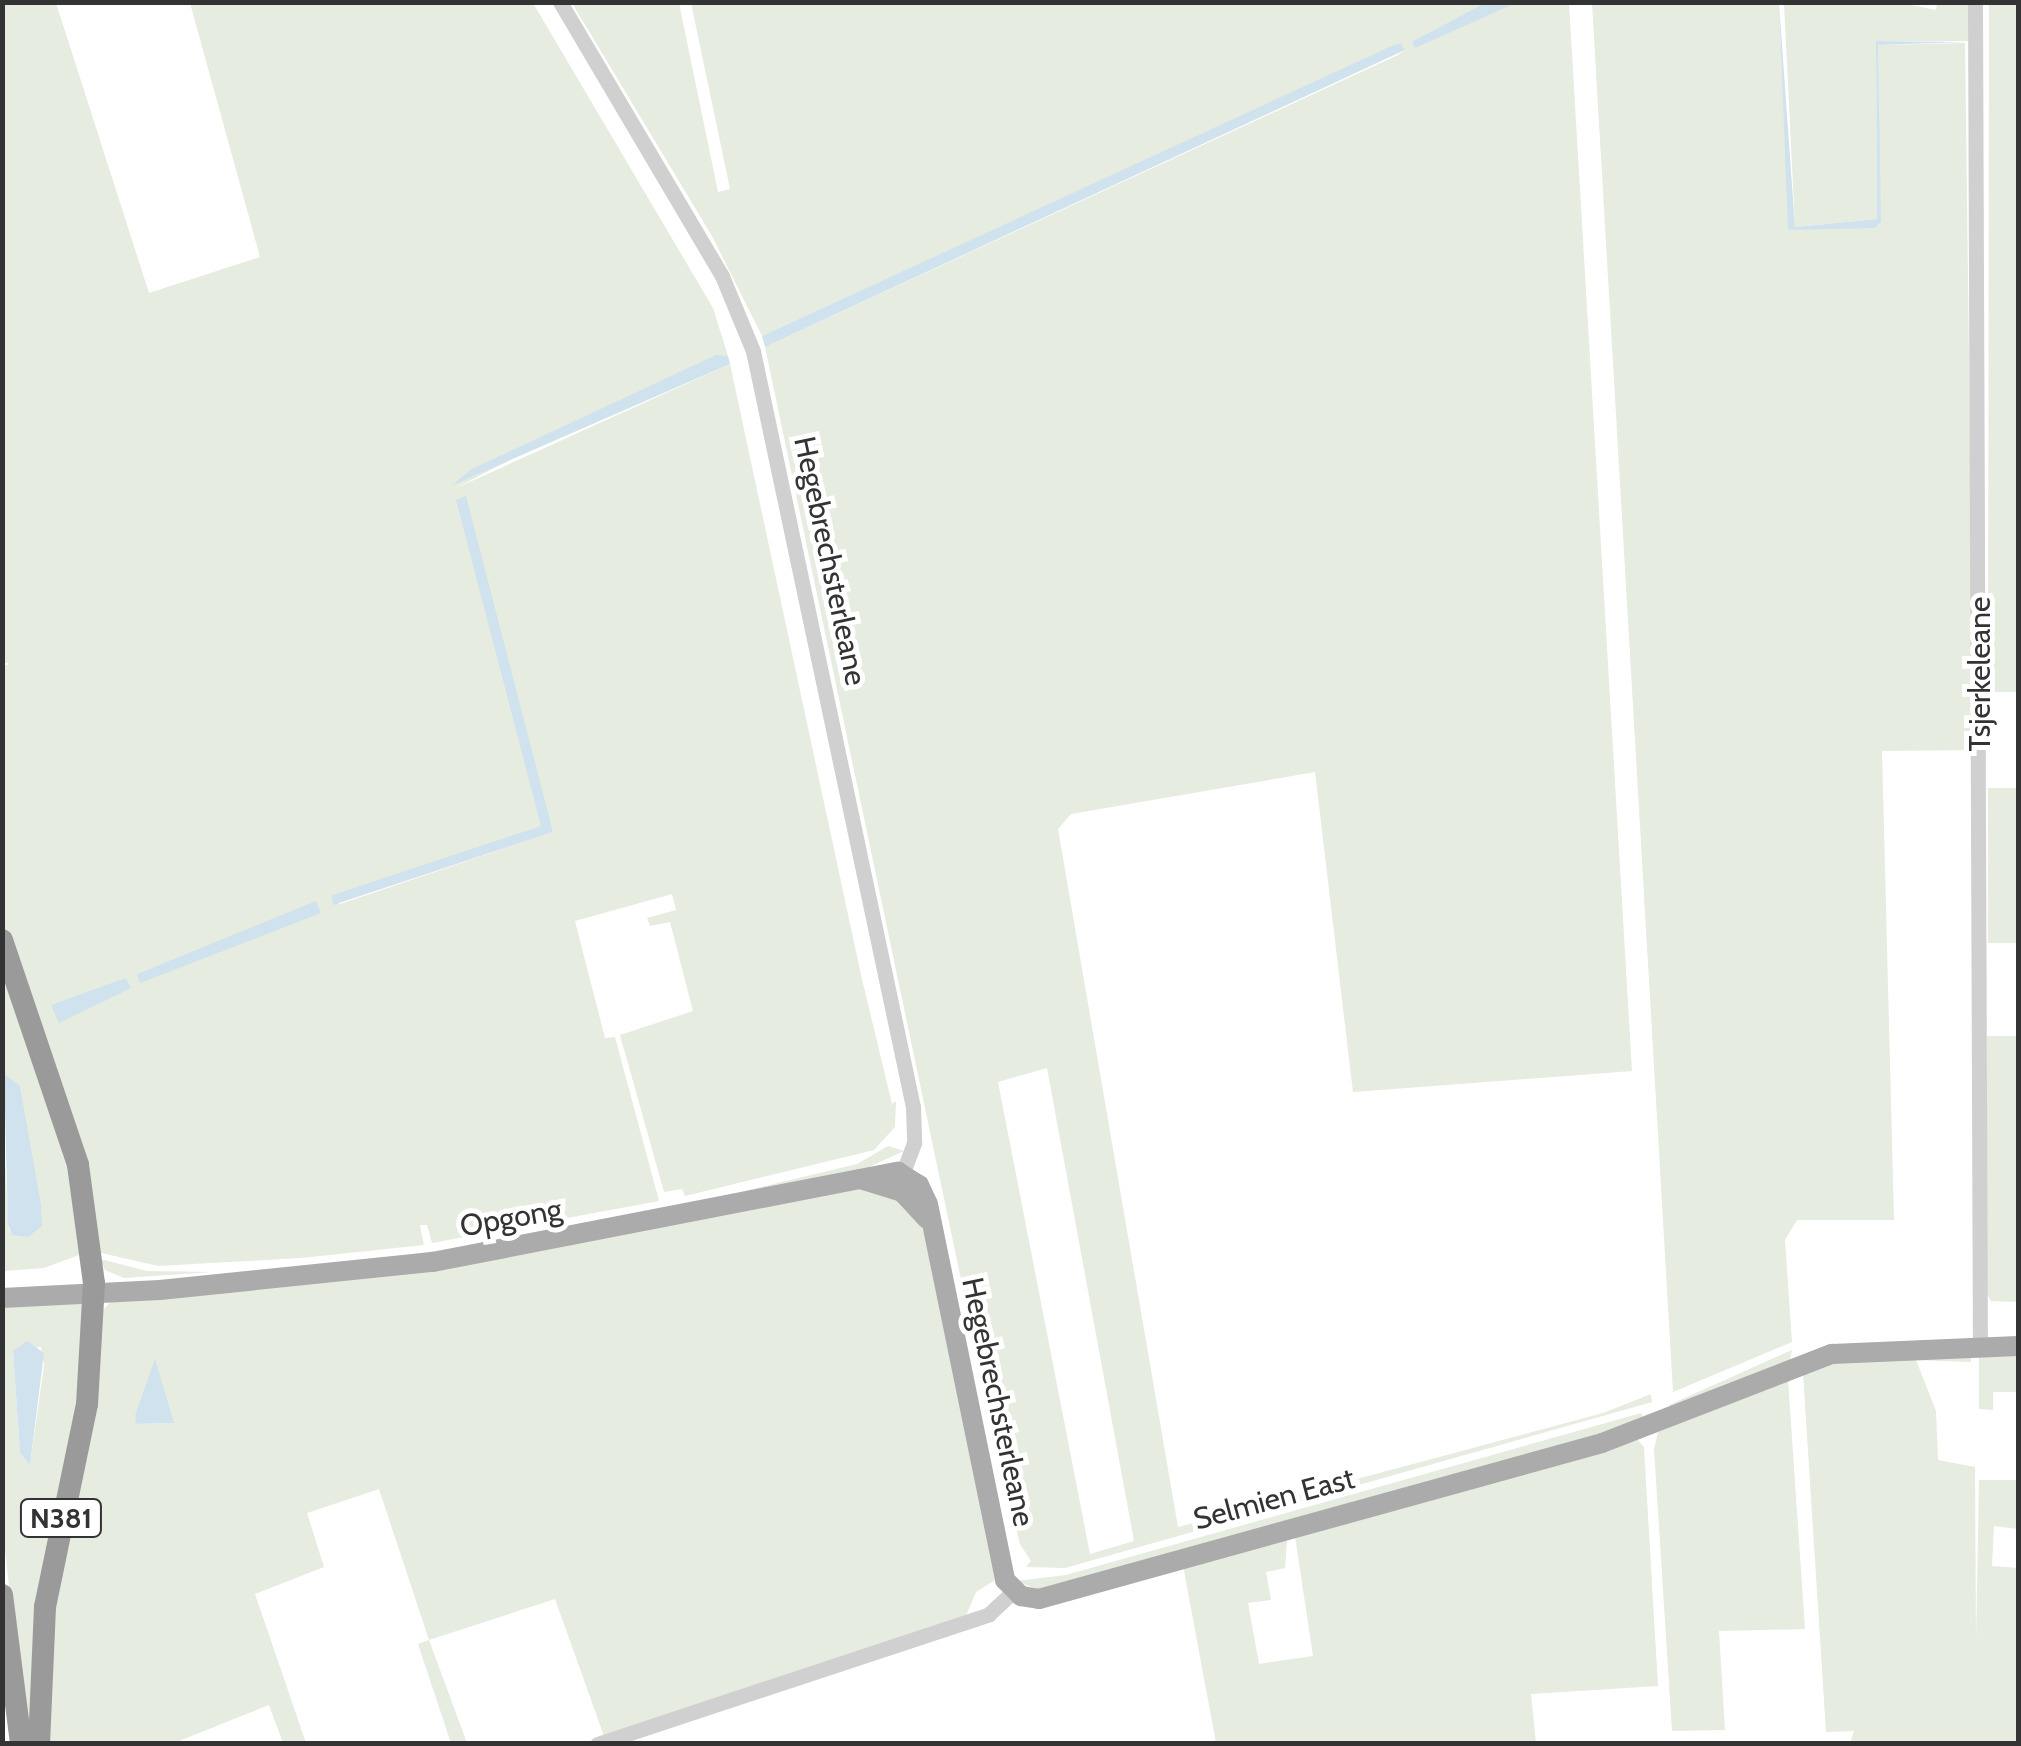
<!DOCTYPE html>
<html>
<head>
<meta charset="utf-8">
<style>
  body { margin:0 }
  #map { position:relative; width:2021px; height:1746px; overflow:hidden; background:#fff; font-family:Cabin,sans-serif }
  div>[style] { position:absolute }
  .green>* { inset:0; background:#e6ecdf }
  .water>* { inset:0; background:#cfe2ee }
  .minor>* { height:15px; margin:-7.5px; padding:0 7.5px; transform-origin:7.5px; border-radius:7.5px; background:#d0d0d0 }
  .major>* { height:20px; margin:-10px; padding:0 10px; transform-origin:10px; border-radius:10px; background:#ababab }
  .highway>* { height:22px; margin:-11px; padding:0 11px; transform-origin:11px; border-radius:11px; background:#9a9a9a }
  span { translate:-50% -50%; white-space:nowrap; text-align:center; line-height:1.15; -webkit-text-stroke:10px #fff; paint-order:stroke }
  .shield-label span { padding:2px 8px; background:#fff; border:2px solid; border-radius:8px; -webkit-text-stroke-width:0 }
  .shield-label { font-size:28px; color:#333; font-weight:700 }
  .street-label { font-size:30px; color:#333 }
  .frame { position:absolute; inset:0; border:5px solid #333; pointer-events:none }
</style>
</head>
<body>
<div id="map">
  <div class="green">
    <i style="clip-path:polygon(1896px 2px,1936px 10px,1937px 3px,1972px 3px,1972px 41px,1876px 41px,1877px 219px,1795px 227px,1784px 3px)"></i>
    <i style="clip-path:polygon(2018px 2px,2018px 692px,1988px 692px,1989px 3px)"></i>
    <i style="clip-path:polygon(evenodd,3px 3px,56px 3px,149px 293px,260px 257px,190px 3px,533px 3px,713px 308px,728px 356px,676px 374px,454px 489px,730px 364px,861px 975px,892px 1104px,896px 1101px,895px 1127px,874px 1150px,685px 1196px,682px 1189px,664px 1192px,620px 1035px,693px 1011px,670px 922px,650px 926px,647px 918px,676px 910px,672px 894px,575px 921px,605px 1038px,615px 1037px,659px 1201px,432px 1243px,427px 1225px,420px 1225px,424px 1245px,301px 1258px,158px 1266px,97px 1252px,90px 1173px,3px 929px,2px 666px,10px 664px,3px 662px,3px 3px,456px 500px,553px 832px,340px 904px,332px 895px,541px 827px,544px 819px,456px 500px,3px 3px,300px 909px,320px 913px,137px 974px,300px 909px)"></i>
    <i style="clip-path:polygon(evenodd,572px 3px,679px 3px,718px 192px,730px 189px,691px 3px,1487px 3px,1415px 47px,1516px 3px,1569px 3px,1632px 1071px,1353px 1092px,1315px 772px,1071px 814px,1058px 829px,1178px 1527px,1603px 1413px,1651px 1394px,1652px 1402px,1065px 1568px,1026px 1567px,1031px 1561px,1020px 1544px,999px 1460px,765px 347px,1398px 55px,1405px 50px,1401px 43px,762px 336px,712px 236px,572px 3px,1047px 1068px,1134px 1541px,1090px 1554px,998px 1082px,1047px 1068px)"></i>
    <i style="clip-path:polygon(1592px 3px,1779px 3px,1789px 230px,1879px 225px,1878px 45px,1965px 43px,1974px 750px,1882px 751px,1894px 1220px,1797px 1220px,1785px 1240px,1792px 1342px,1673px 1392px)"></i>
    <i style="clip-path:polygon(1988px 788px,2018px 788px,2018px 943px,1988px 943px)"></i>
    <i style="clip-path:polygon(2px 951px,62px 1121px,87px 1252px,44px 1268px,4px 1271px,3px 1122px,9px 1231px,42px 1225px,20px 1086px,3px 1078px)"></i>
    <i style="clip-path:polygon(1987px 1036px,2018px 1036px,2018px 1302px,1991px 1301px,1987px 1294px)"></i>
    <i style="clip-path:polygon(888px 1146px,904px 1151px,867px 1168px,686px 1205px,857px 1164px)"></i>
    <i style="clip-path:polygon(evenodd,833px 1188px,882px 1189px,915px 1214px,924px 1232px,997px 1579px,976px 1592px,966px 1616px,604px 1736px,555px 1599px,429px 1640px,467px 1743px,451px 1743px,418px 1644px,429px 1640px,379px 1489px,307px 1513px,324px 1567px,255px 1594px,306px 1743px,283px 1743px,269px 1705px,174px 1743px,43px 1744px,44px 1654px,101px 1313px,110px 1302px,833px 1188px,155px 1361px,173px 1423px,137px 1424px,135px 1415px,155px 1361px)"></i>
    <i style="clip-path:polygon(100px 1259px,147px 1271px,212px 1272px,124px 1278px,105px 1270px)"></i>
    <i style="clip-path:polygon(evenodd,80px 1300px,88px 1305px,34px 1743px,22px 1701px,3px 1532px,2px 1306px,80px 1300px,41px 1347px,44px 1365px,30px 1465px,20px 1453px,13px 1351px,41px 1347px)"></i>
    <i style="clip-path:polygon(1792px 1350px,1790px 1361px,1674px 1410px,1669px 1405px)"></i>
    <i style="clip-path:polygon(2018px 1352px,2018px 1392px,1993px 1392px,1993px 1410px,1979px 1409px,1979px 1356px)"></i>
    <i style="clip-path:polygon(1971px 1356px,1971px 1362px,1916px 1360px,1936px 1411px,1938px 1460px,1975px 1467px,1976px 1642px,1979px 1480px,2018px 1480px,2018px 1529px,1994px 1526px,1992px 1566px,2018px 1568px,2018px 1743px,1850px 1743px,1854px 1731px,1826px 1732px,1803px 1373px,1832px 1361px)"></i>
    <i style="clip-path:polygon(1788px 1379px,1805px 1629px,1719px 1631px,1725px 1730px,1672px 1731px,1654px 1449px,1658px 1432px)"></i>
    <i style="clip-path:polygon(1641px 1413px,1643px 1419px,1611px 1436px,1042px 1591px,1016px 1581px,1066px 1575px)"></i>
    <i style="clip-path:polygon(1638px 1440px,1644px 1447px,1658px 1686px,1531px 1694px,1536px 1743px,1216px 1743px,1182px 1560px,1287px 1540px,1285px 1568px,1266px 1572px,1271px 1600px,1248px 1603px,1259px 1664px,1313px 1656px,1294px 1530px)"></i>
  </div>
  <div class="water">
    <i style="clip-path:polygon(1487px 2px,1516px 3px,1415px 48px,1412px 42px)"></i>
    <i style="clip-path:polygon(1779px 3px,1795px 227px,1877px 219px,1876px 41px,1966px 42px,1878px 45px,1881px 222px,1875px 228px,1788px 230px)"></i>
    <i style="clip-path:polygon(1394px 45px,1401px 43px,1405px 50px,765px 347px,762px 336px)"></i>
    <i style="clip-path:polygon(716px 355px,728px 356px,730px 364px,451px 486px,472px 469px)"></i>
    <i style="clip-path:polygon(466px 496px,553px 832px,333px 905px,332px 895px,541px 826px,456px 500px)"></i>
    <i style="clip-path:polygon(316px 901px,321px 913px,140px 983px,137px 974px)"></i>
    <i style="clip-path:polygon(126px 978px,131px 988px,59px 1023px,51px 1005px)"></i>
    <i style="clip-path:polygon(4px 1074px,20px 1086px,41px 1205px,42px 1226px,28px 1237px,12px 1235px,8px 1224px)"></i>
    <i style="clip-path:polygon(27px 1341px,44px 1353px,30px 1465px,20px 1453px,13px 1351px)"></i>
    <i style="clip-path:polygon(155px 1359px,174px 1423px,136px 1424px,135px 1415px)"></i>
  </div>
  <div class="minor">
    <i style="left:560px;top:2px;width:318px;rotate:59.4deg"></i>
    <i style="left:722px;top:276px;width:81px;rotate:67.5deg"></i>
    <i style="left:753px;top:351px;width:773px;rotate:78.05deg"></i>
    <i style="left:913px;top:1107px;width:36px;rotate:88deg"></i>
    <i style="left:914px;top:1143px;width:43px;rotate:110.6deg"></i>
    <i style="left:1975px;top:2px;width:1344px;rotate:89.79deg"></i>
    <i style="left:597px;top:1744px;width:413px;rotate:-18.3deg"></i>
    <i style="left:989px;top:1614px;width:33px;rotate:-43deg"></i>
  </div>
  <div class="major">
    <i style="left:860px;top:1179px;width:44px;rotate:17.2deg"></i>
    <i style="left:902px;top:1192px;width:37px;rotate:47deg"></i>
    <i style="left:2px;top:1298px;width:158px;rotate:-2.9deg"></i>
    <i style="left:160px;top:1290px;width:274px;rotate:-5.9deg"></i>
    <i style="left:433px;top:1262px;width:474px;rotate:-11deg"></i>
    <i style="left:898px;top:1172px;width:25px;rotate:32deg"></i>
    <i style="left:919px;top:1185px;width:21px;rotate:65deg"></i>
    <i style="left:928px;top:1204px;width:384px;rotate:78.4deg"></i>
    <i style="left:1005px;top:1580px;width:23px;rotate:45deg"></i>
    <i style="left:1021px;top:1596px;width:18px;rotate:9deg"></i>
    <i style="left:1039px;top:1599px;width:584px;rotate:-15.49deg"></i>
    <i style="left:1602px;top:1443px;width:247px;rotate:-21.2deg"></i>
    <i style="left:1832px;top:1354px;width:186px;rotate:-2.5deg"></i>
  </div>
  <div class="highway">
    <i style="left:2px;top:940px;width:237px;rotate:71.3deg"></i>
    <i style="left:78px;top:1165px;width:119px;rotate:82.3deg"></i>
    <i style="left:94px;top:1283px;width:121px;rotate:93.3deg"></i>
    <i style="left:87px;top:1404px;width:207px;rotate:101.7deg"></i>
    <i style="left:45px;top:1607px;width:137px;rotate:92.5deg"></i>
    <i style="left:2px;top:1595px;width:150px;rotate:82.7deg"></i>
  </div>
  <div class="shield-label">
    <span style="left:61px;top:1518px">N381</span>
  </div>
  <div class="street-label">
    <span style="left:830px;top:561px;rotate:78deg">Hegebrechsterleane</span>
    <span style="left:1980px;top:674px;rotate:-90deg">Tsjerkeleane</span>
    <span style="left:511px;top:1218px;rotate:-10deg">Opgong</span>
    <span style="left:998px;top:1402px;rotate:78deg">Hegebrechsterleane</span>
    <span style="left:1274px;top:1499px;rotate:-15deg">Selmien East</span>
  </div>
  <div class="frame"></div>
</div>
</body>
</html>
